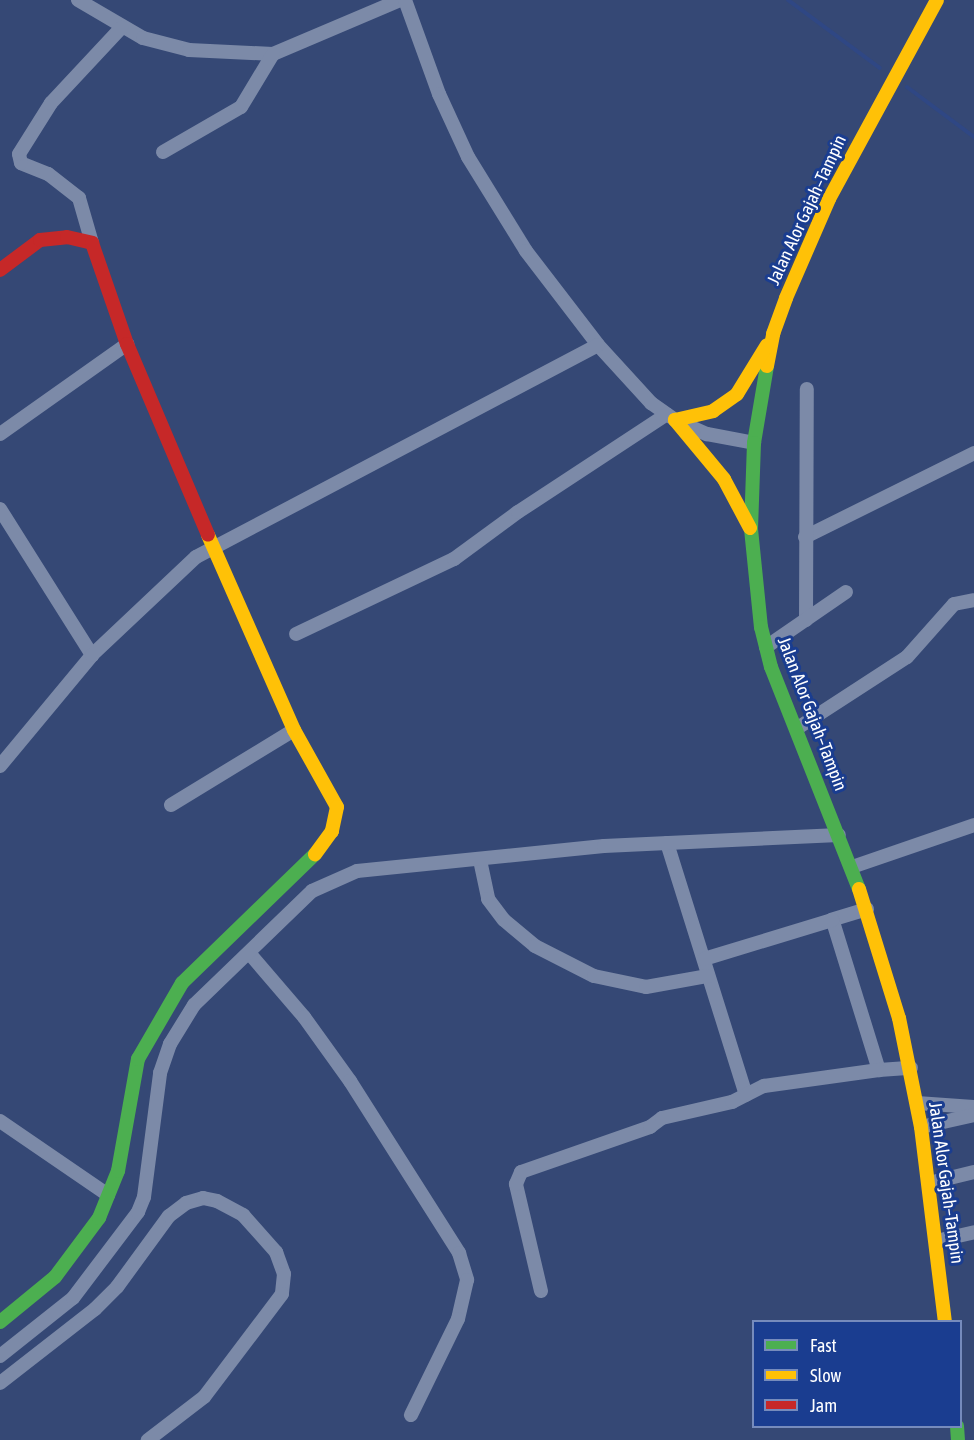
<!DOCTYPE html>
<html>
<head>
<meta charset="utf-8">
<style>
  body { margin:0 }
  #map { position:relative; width:974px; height:1440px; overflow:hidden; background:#354875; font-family:"Asap Condensed",sans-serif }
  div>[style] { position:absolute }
  .stream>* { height:4px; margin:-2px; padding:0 2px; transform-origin:2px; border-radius:2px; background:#2f4784 }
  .street>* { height:14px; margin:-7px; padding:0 7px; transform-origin:7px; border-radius:7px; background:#7c8aa8 }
  .fast>* { height:14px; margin:-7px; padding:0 7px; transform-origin:7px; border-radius:7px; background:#4caf50 }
  .slow>* { height:14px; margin:-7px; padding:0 7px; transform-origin:7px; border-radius:7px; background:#ffc107 }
  .jam>* { height:14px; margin:-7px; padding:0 7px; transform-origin:7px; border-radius:7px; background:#c62828 }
  span { translate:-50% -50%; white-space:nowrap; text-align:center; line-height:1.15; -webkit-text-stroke:6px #1a3d90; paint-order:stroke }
  .street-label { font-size:18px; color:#fff }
  .legend { position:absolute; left:752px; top:1320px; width:210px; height:108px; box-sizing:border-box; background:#1a3d90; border:2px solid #768bbc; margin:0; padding:8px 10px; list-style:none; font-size:18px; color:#fff }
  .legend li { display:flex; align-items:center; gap:12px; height:30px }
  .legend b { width:30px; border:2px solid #768bbc }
</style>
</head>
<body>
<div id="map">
  <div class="stream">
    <i style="left:788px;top:0;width:114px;rotate:36.5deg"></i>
    <i style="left:907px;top:87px;width:84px;rotate:36.7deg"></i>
  </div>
  <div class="street">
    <i style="left:78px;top:0;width:75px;rotate:30.3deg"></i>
    <i style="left:143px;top:38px;width:48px;rotate:14.6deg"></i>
    <i style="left:189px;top:50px;width:84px;rotate:2.7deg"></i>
    <i style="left:273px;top:54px;width:138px;rotate:-23deg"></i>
    <i style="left:405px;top:0;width:100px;rotate:70.1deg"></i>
    <i style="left:439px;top:94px;width:69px;rotate:65.3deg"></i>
    <i style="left:468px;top:157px;width:110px;rotate:58.3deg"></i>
    <i style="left:526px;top:251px;width:118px;rotate:52.5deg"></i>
    <i style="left:598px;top:345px;width:79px;rotate:47.6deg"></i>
    <i style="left:651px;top:403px;width:29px;rotate:35deg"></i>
    <i style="left:675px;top:420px;width:35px;rotate:24deg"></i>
    <i style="left:707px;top:434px;width:48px;rotate:10.8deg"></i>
    <i style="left:163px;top:152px;width:90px;rotate:-30deg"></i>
    <i style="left:241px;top:107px;width:62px;rotate:-58.9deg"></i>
    <i style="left:92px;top:243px;width:47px;rotate:-106.1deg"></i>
    <i style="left:79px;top:198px;width:39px;rotate:-142deg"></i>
    <i style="left:48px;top:174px;width:29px;rotate:-158deg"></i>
    <i style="left:21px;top:163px;width:9px;rotate:-103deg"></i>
    <i style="left:19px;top:154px;width:60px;rotate:-57.9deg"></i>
    <i style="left:51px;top:103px;width:103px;rotate:-47deg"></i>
    <i style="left:0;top:434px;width:156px;rotate:-35.3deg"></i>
    <i style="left:0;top:509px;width:173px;rotate:57.8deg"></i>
    <i style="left:805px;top:537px;width:189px;rotate:-26.4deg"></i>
    <i style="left:806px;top:620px;width:231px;rotate:-89.8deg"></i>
    <i style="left:296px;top:634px;width:175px;rotate:-25.4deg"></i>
    <i style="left:454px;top:559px;width:79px;rotate:-36.3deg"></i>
    <i style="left:518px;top:512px;width:178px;rotate:-33.3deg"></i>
    <i style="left:766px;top:647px;width:97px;rotate:-34.5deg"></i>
    <i style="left:796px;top:729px;width:132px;rotate:-33deg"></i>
    <i style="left:907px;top:657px;width:71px;rotate:-48.4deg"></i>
    <i style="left:954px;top:604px;width:20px;rotate:-11deg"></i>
    <i style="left:0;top:766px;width:144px;rotate:-50.3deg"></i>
    <i style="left:92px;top:655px;width:143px;rotate:-43.3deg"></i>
    <i style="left:196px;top:557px;width:454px;rotate:-27.8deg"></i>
    <i style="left:171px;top:805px;width:144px;rotate:-31.4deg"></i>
    <i style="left:667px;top:843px;width:264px;rotate:72.6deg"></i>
    <i style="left:480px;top:860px;width:40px;rotate:78deg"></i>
    <i style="left:488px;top:899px;width:26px;rotate:53deg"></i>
    <i style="left:504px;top:920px;width:40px;rotate:40deg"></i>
    <i style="left:535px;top:946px;width:66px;rotate:27deg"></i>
    <i style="left:594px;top:976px;width:53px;rotate:11.9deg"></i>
    <i style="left:646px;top:987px;width:63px;rotate:-10.1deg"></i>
    <i style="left:852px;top:867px;width:129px;rotate:-19deg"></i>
    <i style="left:867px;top:909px;width:37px;rotate:163deg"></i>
    <i style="left:832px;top:920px;width:5px;rotate:68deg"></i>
    <i style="left:834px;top:925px;width:152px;rotate:72.8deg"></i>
    <i style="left:879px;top:1070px;width:32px;rotate:-4deg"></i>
    <i style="left:250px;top:954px;width:83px;rotate:49.4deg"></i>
    <i style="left:304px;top:1017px;width:79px;rotate:54.3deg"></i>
    <i style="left:350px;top:1081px;width:204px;rotate:57.6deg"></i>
    <i style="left:459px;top:1253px;width:28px;rotate:73deg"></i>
    <i style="left:467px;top:1280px;width:40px;rotate:103deg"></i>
    <i style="left:458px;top:1319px;width:107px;rotate:116.1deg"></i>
    <i style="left:704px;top:959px;width:134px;rotate:-16.9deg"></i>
    <i style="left:917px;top:1103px;width:57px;rotate:4deg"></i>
    <i style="left:0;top:1121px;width:131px;rotate:34.4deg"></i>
    <i style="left:921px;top:1127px;width:54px;rotate:-12.8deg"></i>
    <i style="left:929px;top:1183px;width:46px;rotate:-13.7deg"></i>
    <i style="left:936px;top:1241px;width:39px;rotate:-13deg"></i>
    <i style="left:541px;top:1291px;width:110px;rotate:-103.2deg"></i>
    <i style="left:516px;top:1184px;width:13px;rotate:-67deg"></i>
    <i style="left:521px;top:1172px;width:137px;rotate:-19.2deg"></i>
    <i style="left:650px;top:1127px;width:15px;rotate:-37deg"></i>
    <i style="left:662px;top:1118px;width:72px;rotate:-12.9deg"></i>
    <i style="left:732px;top:1102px;width:36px;rotate:-27deg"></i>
    <i style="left:764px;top:1086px;width:116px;rotate:-7.9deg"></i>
    <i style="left:0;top:1356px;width:93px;rotate:-38.5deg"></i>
    <i style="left:73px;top:1298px;width:108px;rotate:-52.9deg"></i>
    <i style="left:138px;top:1212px;width:16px;rotate:-68deg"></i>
    <i style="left:144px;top:1197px;width:125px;rotate:-82.6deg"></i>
    <i style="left:160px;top:1073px;width:31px;rotate:-71deg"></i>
    <i style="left:170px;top:1044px;width:46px;rotate:-58.4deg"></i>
    <i style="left:194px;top:1005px;width:164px;rotate:-44deg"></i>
    <i style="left:312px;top:891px;width:49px;rotate:-24deg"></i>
    <i style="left:357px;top:871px;width:248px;rotate:-5.8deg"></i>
    <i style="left:604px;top:846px;width:235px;rotate:-2.7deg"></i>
    <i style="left:0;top:1383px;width:120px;rotate:-37.9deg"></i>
    <i style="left:95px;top:1309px;width:31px;rotate:-45deg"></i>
    <i style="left:117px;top:1287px;width:88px;rotate:-53.8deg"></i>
    <i style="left:169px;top:1216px;width:21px;rotate:-37deg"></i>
    <i style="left:186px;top:1203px;width:18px;rotate:-16deg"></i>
    <i style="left:203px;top:1198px;width:14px;rotate:12deg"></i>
    <i style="left:217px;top:1201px;width:30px;rotate:28deg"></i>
    <i style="left:243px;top:1215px;width:50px;rotate:48.3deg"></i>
    <i style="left:276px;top:1252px;width:23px;rotate:70deg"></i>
    <i style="left:284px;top:1274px;width:20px;rotate:96deg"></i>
    <i style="left:282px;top:1294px;width:129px;rotate:127.1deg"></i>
    <i style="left:204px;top:1397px;width:71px;rotate:142.5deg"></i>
  </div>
  <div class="fast">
    <i style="left:767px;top:366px;width:78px;rotate:99.6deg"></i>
    <i style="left:754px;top:443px;width:86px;rotate:92deg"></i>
    <i style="left:751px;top:529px;width:99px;rotate:84.2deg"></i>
    <i style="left:761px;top:627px;width:41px;rotate:76deg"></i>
    <i style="left:771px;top:667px;width:239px;rotate:68.4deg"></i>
    <i style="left:0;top:1322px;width:71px;rotate:-39.3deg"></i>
    <i style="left:55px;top:1277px;width:74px;rotate:-53.3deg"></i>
    <i style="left:99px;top:1218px;width:51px;rotate:-68deg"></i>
    <i style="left:118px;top:1171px;width:114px;rotate:-79.9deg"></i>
    <i style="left:138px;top:1059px;width:88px;rotate:-59.9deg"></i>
    <i style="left:182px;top:983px;width:185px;rotate:-44.1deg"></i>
    <i style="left:957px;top:1426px;width:14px;rotate:86deg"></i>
  </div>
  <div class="slow">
    <i style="left:767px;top:366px;width:33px;rotate:-79deg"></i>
    <i style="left:773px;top:334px;width:38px;rotate:-70deg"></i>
    <i style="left:786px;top:298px;width:108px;rotate:-66.5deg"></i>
    <i style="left:829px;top:199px;width:226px;rotate:-61.5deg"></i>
    <i style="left:750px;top:528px;width:55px;rotate:-118deg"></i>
    <i style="left:724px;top:479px;width:77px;rotate:-129.7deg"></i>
    <i style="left:675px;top:420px;width:39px;rotate:-13deg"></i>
    <i style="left:713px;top:411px;width:29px;rotate:-35deg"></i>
    <i style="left:737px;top:394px;width:57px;rotate:-58.5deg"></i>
    <i style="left:208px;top:535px;width:213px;rotate:66.2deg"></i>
    <i style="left:294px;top:730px;width:88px;rotate:60.8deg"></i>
    <i style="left:337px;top:807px;width:25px;rotate:102deg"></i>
    <i style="left:332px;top:831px;width:29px;rotate:126deg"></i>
    <i style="left:859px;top:889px;width:135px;rotate:72.8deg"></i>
    <i style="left:899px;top:1018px;width:111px;rotate:78.6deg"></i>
    <i style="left:921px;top:1127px;width:196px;rotate:83deg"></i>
  </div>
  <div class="jam">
    <i style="left:0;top:270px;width:50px;rotate:-36.9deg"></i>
    <i style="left:40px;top:240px;width:27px;rotate:-6deg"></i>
    <i style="left:67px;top:237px;width:26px;rotate:13deg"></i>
    <i style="left:92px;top:243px;width:107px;rotate:70.9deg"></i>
    <i style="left:127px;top:344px;width:207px;rotate:67deg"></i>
  </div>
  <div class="street-label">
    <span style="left:807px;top:210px;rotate:-65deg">Jalan Alor Gajah–Tampin</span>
    <span style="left:812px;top:714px;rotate:69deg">Jalan Alor Gajah–Tampin</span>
    <span style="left:946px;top:1183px;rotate:82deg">Jalan Alor Gajah–Tampin</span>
  </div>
  <ul class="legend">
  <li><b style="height:8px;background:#4caf50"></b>Fast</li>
  <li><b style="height:8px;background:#ffc107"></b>Slow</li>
  <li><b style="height:8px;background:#c62828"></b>Jam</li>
  </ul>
</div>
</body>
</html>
